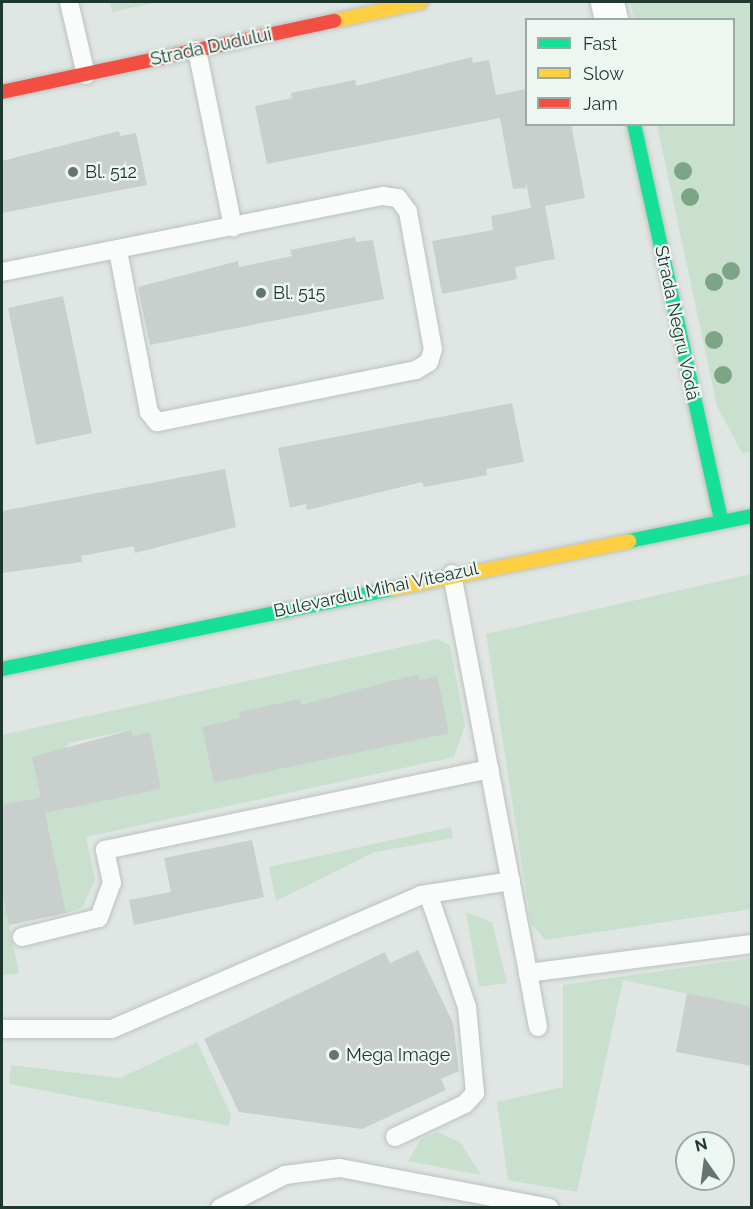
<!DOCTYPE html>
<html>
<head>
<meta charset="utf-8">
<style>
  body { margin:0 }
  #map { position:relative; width:753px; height:1209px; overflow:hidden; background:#e0e6e3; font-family:Raleway,sans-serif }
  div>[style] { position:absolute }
  .green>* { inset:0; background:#c9e0ce }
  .building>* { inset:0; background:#c9cfcc }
  .roads { filter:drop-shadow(0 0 2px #bac3be) drop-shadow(0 0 2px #bac3be) }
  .lane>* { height:18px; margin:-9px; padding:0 9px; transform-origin:9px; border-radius:9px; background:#fafbfb }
  .street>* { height:33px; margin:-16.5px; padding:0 16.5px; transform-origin:16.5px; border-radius:16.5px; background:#fafbfb }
  .fast>* { height:14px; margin:-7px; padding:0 7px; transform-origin:7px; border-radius:7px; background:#16e098 }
  .slow>* { height:14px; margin:-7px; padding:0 7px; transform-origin:7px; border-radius:7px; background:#ffcf43 }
  .jam>* { height:14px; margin:-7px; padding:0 7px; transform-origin:7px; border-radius:7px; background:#f24e42 }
  .trees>* { width:18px; height:18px; margin:-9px; border-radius:50%; background:#7ca588 }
  .dots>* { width:16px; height:16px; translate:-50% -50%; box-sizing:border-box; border:3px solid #eef6f1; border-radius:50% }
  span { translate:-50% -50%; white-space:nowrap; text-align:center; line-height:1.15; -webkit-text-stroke:4.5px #eef6f1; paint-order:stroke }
  .street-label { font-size:18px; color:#1f382f }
  .poi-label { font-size:18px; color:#1f382f }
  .left { translate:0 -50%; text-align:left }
  .frame { position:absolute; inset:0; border:3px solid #1f382f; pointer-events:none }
  .legend { position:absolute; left:525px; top:18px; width:210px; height:108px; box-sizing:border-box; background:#eef6f1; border:2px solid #9baaa3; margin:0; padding:8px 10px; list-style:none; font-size:18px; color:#1f382f }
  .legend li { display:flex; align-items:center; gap:12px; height:30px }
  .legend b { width:30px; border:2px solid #9baaa3 }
  .north { position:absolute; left:675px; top:1131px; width:60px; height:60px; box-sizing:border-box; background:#eef6f1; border:2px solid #9baaa3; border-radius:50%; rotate:346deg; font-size:16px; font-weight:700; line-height:24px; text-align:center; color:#1f382f }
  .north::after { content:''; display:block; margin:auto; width:21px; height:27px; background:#63756e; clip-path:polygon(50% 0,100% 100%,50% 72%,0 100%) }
</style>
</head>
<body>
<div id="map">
  <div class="green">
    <i style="clip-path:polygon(110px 2px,159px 2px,112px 12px)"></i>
    <i style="clip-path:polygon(630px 2px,751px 2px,751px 452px,742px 453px,717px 406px,657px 125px,734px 124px,734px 20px,634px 19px)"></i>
    <i style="clip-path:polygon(751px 574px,751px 909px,545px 940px,531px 923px,486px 634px)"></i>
    <i style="clip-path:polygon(438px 639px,450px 645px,465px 726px,454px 757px,86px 837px,95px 880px,82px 908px,66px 913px,44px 813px,161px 789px,150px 732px,132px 736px,130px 730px,69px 743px,41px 797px,2px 805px,2px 735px)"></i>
    <i style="clip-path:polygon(451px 827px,453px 838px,375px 852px,276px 901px,269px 867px)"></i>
    <i style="clip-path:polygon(2px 893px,9px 925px,19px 974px,2px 975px)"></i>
    <i style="clip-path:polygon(466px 912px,492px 922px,507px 983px,479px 987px)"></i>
    <i style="clip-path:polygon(751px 958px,751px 1007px,623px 980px,577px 1192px,508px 1180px,497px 1102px,563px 1087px,563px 985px)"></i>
    <i style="clip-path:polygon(197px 1042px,231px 1115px,229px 1126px,9px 1084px,11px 1065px,120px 1078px)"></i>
    <i style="clip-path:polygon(437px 1132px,460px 1142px,481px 1175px,408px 1161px,421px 1139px)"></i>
  </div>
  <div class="building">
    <i style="clip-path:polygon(472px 57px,473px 63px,489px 60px,496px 95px,526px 89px,526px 124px,571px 124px,585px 198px,545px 206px,555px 259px,515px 267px,517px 279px,442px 294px,432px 241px,493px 230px,491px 216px,531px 208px,526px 182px,526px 188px,513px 189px,500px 118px,267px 164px,255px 106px,292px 98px,291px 93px,355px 80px,356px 86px)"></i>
    <i style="clip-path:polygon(119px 131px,120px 136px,136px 133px,147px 185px,2px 213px,2px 161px)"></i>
    <i style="clip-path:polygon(355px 237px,356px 242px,373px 240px,384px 299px,150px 345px,138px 287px,238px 261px,239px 267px,292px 256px,290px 250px)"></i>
    <i style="clip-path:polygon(63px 296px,92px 433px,36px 445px,8px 308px)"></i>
    <i style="clip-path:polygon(512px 403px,524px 462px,486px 469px,487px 475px,424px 487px,422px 482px,307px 510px,306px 504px,290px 508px,278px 448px)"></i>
    <i style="clip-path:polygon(225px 469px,236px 527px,135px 553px,134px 546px,81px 556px,82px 562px,2px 573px,2px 511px)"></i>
    <i style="clip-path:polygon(418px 674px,419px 680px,437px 676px,449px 733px,214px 783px,202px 727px,240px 718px,239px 712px,300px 699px,301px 705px)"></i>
    <i style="clip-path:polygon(131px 730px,132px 736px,150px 732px,161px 789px,45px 813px,42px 799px,66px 913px,9px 925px,2px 893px,2px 805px,41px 797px,32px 757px)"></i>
    <i style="clip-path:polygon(252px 840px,264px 897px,134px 925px,129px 900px,171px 892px,164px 858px)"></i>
    <i style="clip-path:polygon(418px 950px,453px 1023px,459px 1071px,441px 1079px,446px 1090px,362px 1129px,239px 1112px,204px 1039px,385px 952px,390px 963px)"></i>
    <i style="clip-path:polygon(687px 993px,752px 1007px,752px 1066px,676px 1052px)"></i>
  </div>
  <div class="roads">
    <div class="lane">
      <i style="left:69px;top:2px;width:75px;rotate:76.9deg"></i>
      <i style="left:197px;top:50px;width:181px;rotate:78.5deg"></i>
      <i style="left:2px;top:272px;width:389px;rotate:-11.3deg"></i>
      <i style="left:383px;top:196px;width:15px;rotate:8deg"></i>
      <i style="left:398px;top:198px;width:17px;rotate:54deg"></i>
      <i style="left:408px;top:212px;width:139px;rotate:79.7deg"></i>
      <i style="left:433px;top:349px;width:14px;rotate:107deg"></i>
      <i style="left:429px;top:362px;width:15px;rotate:148deg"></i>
      <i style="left:416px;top:370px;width:264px;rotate:168.6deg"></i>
      <i style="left:157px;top:422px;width:13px;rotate:-129deg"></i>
      <i style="left:149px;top:412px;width:164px;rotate:-100.9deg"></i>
      <i style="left:452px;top:574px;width:406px;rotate:79.2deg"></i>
      <i style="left:528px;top:973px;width:226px;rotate:-7.4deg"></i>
      <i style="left:22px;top:937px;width:79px;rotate:-13.9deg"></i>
      <i style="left:99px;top:918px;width:37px;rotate:-70deg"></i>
      <i style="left:112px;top:883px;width:34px;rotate:-102deg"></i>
      <i style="left:105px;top:850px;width:393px;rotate:-11.9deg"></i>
      <i style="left:528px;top:973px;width:55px;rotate:79.5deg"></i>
      <i style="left:2px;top:1029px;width:110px"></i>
      <i style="left:112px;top:1029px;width:337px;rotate:-23.4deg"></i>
      <i style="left:421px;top:895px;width:91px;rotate:-8.8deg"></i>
      <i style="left:395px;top:1137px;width:77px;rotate:-25.2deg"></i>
      <i style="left:465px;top:1104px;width:15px;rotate:-48deg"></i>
      <i style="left:475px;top:1093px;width:86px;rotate:-95.3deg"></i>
      <i style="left:467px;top:1007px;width:120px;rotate:-108.9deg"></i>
      <i style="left:220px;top:1208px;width:73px;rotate:-26.9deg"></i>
      <i style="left:285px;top:1175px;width:55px;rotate:-7.3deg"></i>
      <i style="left:340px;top:1168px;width:213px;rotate:10.8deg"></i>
    </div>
    <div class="street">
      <i style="left:607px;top:2px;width:18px;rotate:77deg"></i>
    </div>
    <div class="fast">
      <i style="left:634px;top:124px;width:406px;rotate:77.6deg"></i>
      <i style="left:629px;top:541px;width:126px;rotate:-11.5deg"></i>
      <i style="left:2px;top:669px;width:398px;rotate:-11.6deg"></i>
    </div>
    <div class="slow">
      <i style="left:334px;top:21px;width:89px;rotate:-12.3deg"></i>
      <i style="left:392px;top:589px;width:242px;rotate:-11.4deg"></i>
    </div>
    <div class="jam">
      <i style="left:2px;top:92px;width:340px;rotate:-12.1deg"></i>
    </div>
  </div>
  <div class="trees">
    <i style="left:683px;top:171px"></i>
    <i style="left:690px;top:197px"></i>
    <i style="left:731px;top:271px"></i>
    <i style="left:714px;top:282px"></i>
    <i style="left:714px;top:340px"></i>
    <i style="left:723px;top:375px"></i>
  </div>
  <div class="dots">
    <i style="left:73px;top:172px;background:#63756e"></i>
    <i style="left:261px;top:293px;background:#63756e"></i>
    <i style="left:334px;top:1055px;background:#63756e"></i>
  </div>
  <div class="street-label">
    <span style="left:211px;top:47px;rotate:-12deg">Strada Dudului</span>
    <span style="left:677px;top:323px;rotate:78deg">Strada Negru Vodă</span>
    <span style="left:376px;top:590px;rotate:-12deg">Bulevardul Mihai Viteazul</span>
  </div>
  <div class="poi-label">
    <span class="left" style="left:85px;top:172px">Bl. 512</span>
    <span class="left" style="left:273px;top:293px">Bl. 515</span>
    <span class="left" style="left:346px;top:1055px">Mega Image</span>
  </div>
  <div class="frame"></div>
  <ul class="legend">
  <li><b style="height:8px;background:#16e098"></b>Fast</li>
  <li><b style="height:8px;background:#ffcf43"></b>Slow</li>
  <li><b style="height:8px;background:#f24e42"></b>Jam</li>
  </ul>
  <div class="north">N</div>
</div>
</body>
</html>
